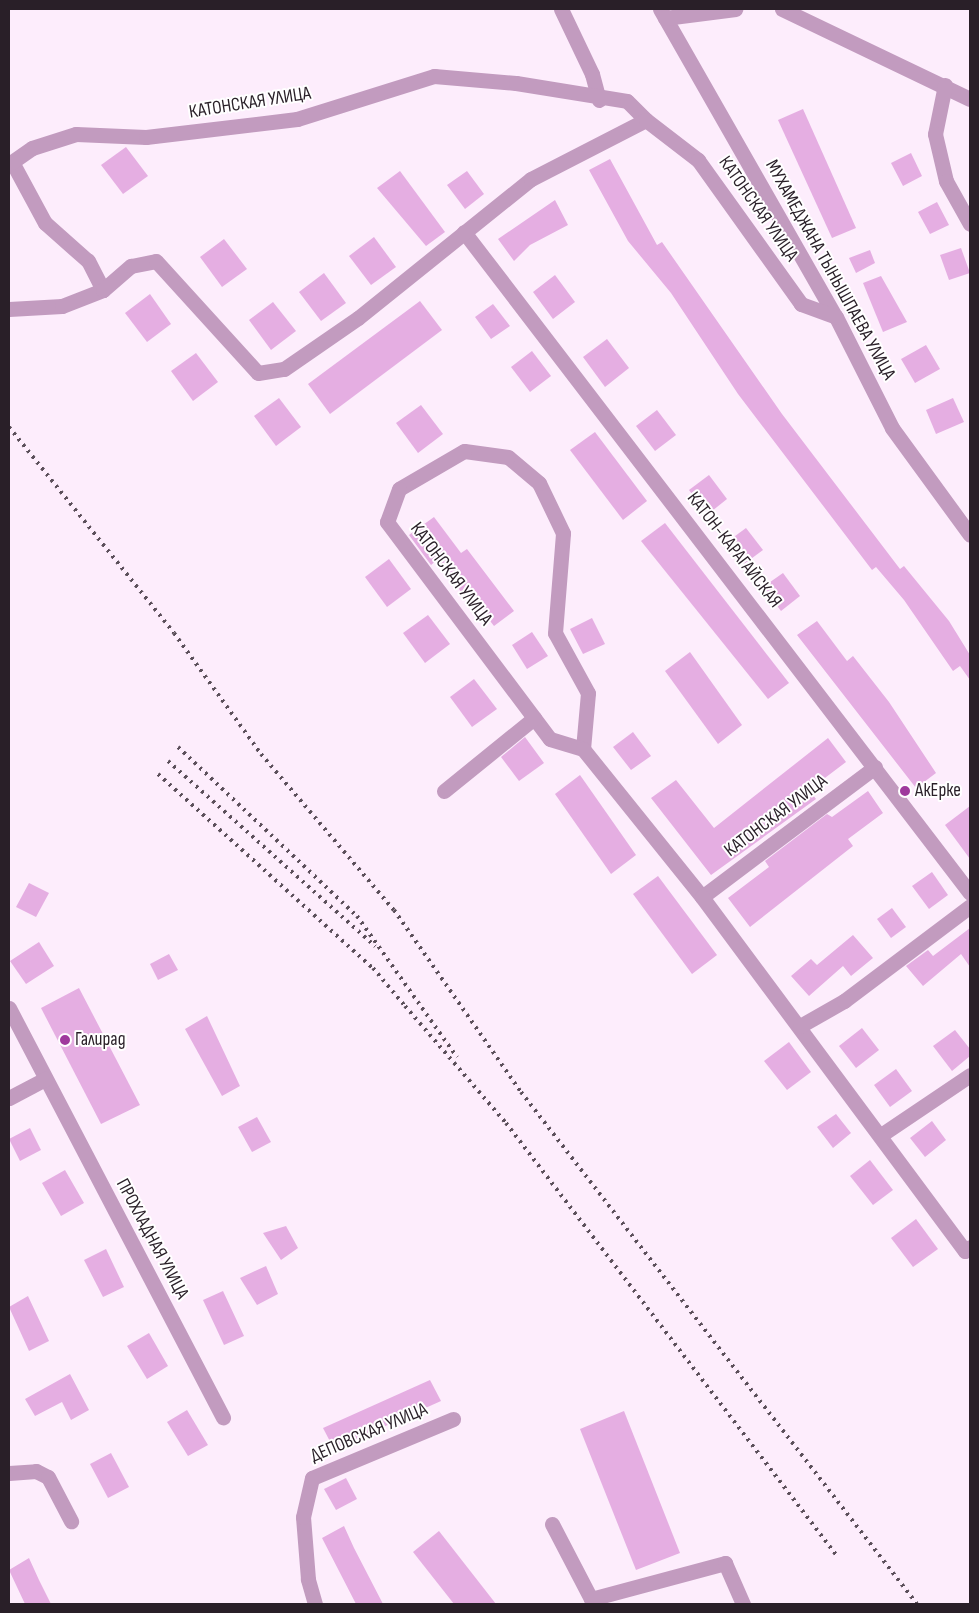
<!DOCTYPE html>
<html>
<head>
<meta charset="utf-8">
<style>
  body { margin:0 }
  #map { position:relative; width:979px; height:1613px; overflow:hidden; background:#fdedfc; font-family:"Sofia Sans Condensed",sans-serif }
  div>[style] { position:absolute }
  .building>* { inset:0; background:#e5aee2 }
  .minor>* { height:15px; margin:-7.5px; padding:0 7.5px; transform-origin:7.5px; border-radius:7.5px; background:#c29bbf }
  .rail>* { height:4px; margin-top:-2px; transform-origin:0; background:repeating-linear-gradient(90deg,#5b4f5a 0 2.5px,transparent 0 7.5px) }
  .dots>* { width:14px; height:14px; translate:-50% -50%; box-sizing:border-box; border:2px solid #fff; border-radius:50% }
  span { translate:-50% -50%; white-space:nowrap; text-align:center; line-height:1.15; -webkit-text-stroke:4px #fff; paint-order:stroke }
  .street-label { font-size:19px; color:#291f28 }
  .poi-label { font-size:19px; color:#291f28 }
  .left { translate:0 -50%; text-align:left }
  .frame { position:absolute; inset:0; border:10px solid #291f28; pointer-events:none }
</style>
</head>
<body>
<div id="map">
  <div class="building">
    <i style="clip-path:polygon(803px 109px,856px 228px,832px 238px,778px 120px)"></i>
    <i style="clip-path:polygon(126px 147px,148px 176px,123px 194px,101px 165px)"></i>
    <i style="clip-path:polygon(911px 153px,922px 176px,903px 186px,891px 163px)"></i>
    <i style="clip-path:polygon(610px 159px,657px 245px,662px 242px,782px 414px,900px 569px,904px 566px,949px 621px,970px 655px,970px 680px,960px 666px,953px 671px,904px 600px,876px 567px,872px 570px,738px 394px,671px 293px,628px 241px,589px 170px)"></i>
    <i style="clip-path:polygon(400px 171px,445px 232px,426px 246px,377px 188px)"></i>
    <i style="clip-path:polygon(467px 171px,484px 194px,465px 209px,447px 185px)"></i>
    <i style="clip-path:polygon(555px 200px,568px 225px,530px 245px,514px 261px,498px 239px)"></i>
    <i style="clip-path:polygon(937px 202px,949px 225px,930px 234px,918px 212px)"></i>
    <i style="clip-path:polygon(374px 237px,396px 267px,371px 285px,349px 256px)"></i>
    <i style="clip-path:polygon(224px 239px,247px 269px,222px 287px,200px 257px)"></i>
    <i style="clip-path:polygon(961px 248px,970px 273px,949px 280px,940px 255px)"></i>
    <i style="clip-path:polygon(870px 250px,875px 263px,856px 273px,849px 258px)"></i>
    <i style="clip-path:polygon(324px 273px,346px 303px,321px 321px,299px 292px)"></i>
    <i style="clip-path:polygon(555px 275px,575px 302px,553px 319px,533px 292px)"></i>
    <i style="clip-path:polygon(881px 276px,907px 322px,883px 332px,863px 283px)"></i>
    <i style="clip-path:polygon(150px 294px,171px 324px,147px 342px,125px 313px)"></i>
    <i style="clip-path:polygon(420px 301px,442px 330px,330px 414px,308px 384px)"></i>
    <i style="clip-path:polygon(273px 302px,296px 331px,271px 350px,249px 320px)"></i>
    <i style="clip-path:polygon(493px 304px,510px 326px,491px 339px,475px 317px)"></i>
    <i style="clip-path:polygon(607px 339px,629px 368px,605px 387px,583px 357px)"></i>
    <i style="clip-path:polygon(926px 345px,940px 369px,915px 383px,901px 359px)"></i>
    <i style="clip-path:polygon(532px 351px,551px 376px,530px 392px,511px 367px)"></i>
    <i style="clip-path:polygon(196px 353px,218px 382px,193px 401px,171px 371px)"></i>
    <i style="clip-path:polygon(279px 398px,301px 427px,276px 446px,254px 416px)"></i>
    <i style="clip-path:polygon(953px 398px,964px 422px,936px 434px,926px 410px)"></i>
    <i style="clip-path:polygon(421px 405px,443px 434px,418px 453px,396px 423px)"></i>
    <i style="clip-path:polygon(657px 410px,676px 435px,655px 451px,636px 426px)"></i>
    <i style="clip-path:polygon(595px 432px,647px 501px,623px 520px,570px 450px)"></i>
    <i style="clip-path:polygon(709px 475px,727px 499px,707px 515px,689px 490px)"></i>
    <i style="clip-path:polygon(434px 517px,461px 553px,467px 549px,514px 611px,494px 626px,469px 594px,465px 597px,437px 560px,431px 565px,409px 535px)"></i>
    <i style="clip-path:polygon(665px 523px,789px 683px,768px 699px,641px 541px)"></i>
    <i style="clip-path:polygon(746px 528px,763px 550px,744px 564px,727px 542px)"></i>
    <i style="clip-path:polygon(389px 559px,411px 589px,387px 607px,365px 577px)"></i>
    <i style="clip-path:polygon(783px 573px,800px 596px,781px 611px,763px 587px)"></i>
    <i style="clip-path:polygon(428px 615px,450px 644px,425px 663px,403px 633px)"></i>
    <i style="clip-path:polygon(592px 618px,605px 644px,583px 654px,570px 629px)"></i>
    <i style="clip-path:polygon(817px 621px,847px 661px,853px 656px,889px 702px,936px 773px,916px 788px,797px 635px)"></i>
    <i style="clip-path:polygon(532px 632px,548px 656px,527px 669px,512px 645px)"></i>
    <i style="clip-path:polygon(690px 652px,742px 725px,718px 744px,665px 671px)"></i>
    <i style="clip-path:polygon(474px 679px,497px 709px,472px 727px,450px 697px)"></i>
    <i style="clip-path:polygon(633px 732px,651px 756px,631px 770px,613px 747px)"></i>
    <i style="clip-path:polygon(525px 737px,544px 763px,519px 781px,501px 757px)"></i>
    <i style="clip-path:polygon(828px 738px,846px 762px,809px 790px,816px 799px,711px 875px,651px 798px,676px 780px,714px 828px)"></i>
    <i style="clip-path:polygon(580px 775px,636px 855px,611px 874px,555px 794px)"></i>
    <i style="clip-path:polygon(868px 791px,883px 813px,848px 839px,853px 846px,750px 927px,728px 898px,769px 867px,765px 861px,827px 814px,832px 817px)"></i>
    <i style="clip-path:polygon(970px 806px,970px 859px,945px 825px)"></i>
    <i style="clip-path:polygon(932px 872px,948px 895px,929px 909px,912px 886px)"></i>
    <i style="clip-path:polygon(658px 876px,717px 955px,692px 974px,633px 894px)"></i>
    <i style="clip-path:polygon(29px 883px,49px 893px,36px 917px,16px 907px)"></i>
    <i style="clip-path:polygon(892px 908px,906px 927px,891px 938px,877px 919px)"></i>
    <i style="clip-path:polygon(970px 928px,970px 967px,961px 954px,923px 986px,906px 966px,928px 950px,933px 956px)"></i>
    <i style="clip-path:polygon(853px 935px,873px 958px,851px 976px,843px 966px,809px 996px,791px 976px,811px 959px,817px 965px)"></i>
    <i style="clip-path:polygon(39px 942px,54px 966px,26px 984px,10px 961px)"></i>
    <i style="clip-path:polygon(169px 954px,178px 970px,158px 980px,150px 964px)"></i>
    <i style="clip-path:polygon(79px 988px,140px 1105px,101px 1124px,41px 1008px)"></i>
    <i style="clip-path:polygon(207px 1016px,240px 1086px,222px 1096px,185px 1029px)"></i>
    <i style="clip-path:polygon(862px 1028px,879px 1050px,856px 1068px,839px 1046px)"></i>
    <i style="clip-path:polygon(955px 1030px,970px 1049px,970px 1056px,952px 1071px,933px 1046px)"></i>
    <i style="clip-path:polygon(789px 1042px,811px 1072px,787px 1090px,764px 1061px)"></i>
    <i style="clip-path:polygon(896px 1069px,912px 1091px,890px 1107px,874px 1085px)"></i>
    <i style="clip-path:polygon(836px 1114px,851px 1133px,833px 1148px,817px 1127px)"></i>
    <i style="clip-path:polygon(257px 1117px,271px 1142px,252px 1152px,238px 1127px)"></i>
    <i style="clip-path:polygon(932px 1121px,946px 1140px,925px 1157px,910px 1138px)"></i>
    <i style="clip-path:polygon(30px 1128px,41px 1150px,20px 1161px,9px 1139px)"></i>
    <i style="clip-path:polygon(870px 1160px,893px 1190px,873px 1205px,850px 1176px)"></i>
    <i style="clip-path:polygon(65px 1170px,84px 1203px,61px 1216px,42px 1183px)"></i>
    <i style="clip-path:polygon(916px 1219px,938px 1249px,913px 1267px,891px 1238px)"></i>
    <i style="clip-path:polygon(286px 1226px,298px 1248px,281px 1260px,263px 1233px)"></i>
    <i style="clip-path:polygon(106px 1249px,124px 1287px,103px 1297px,84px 1260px)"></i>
    <i style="clip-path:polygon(266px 1266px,278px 1294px,257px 1305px,240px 1278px)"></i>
    <i style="clip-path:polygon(223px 1291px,244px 1336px,224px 1345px,203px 1300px)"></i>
    <i style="clip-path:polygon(28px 1296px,49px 1341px,29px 1351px,9px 1307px)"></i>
    <i style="clip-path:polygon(149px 1333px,168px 1366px,147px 1379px,127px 1346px)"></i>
    <i style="clip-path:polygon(70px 1374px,89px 1410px,71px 1420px,62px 1402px,35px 1416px,25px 1399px)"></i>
    <i style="clip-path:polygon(430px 1380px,441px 1401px,334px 1449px,323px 1428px)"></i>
    <i style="clip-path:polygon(187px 1410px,208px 1445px,188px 1456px,167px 1422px)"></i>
    <i style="clip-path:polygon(624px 1411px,680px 1553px,636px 1570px,580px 1429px)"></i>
    <i style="clip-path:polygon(111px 1453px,129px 1487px,108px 1498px,90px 1464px)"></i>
    <i style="clip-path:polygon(346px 1478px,357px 1499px,336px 1510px,324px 1489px)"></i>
    <i style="clip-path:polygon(344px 1526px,354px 1548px,383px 1604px,356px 1604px,322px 1538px)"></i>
    <i style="clip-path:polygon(439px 1531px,496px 1604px,454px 1604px,413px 1552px)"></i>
    <i style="clip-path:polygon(29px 1558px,39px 1580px,51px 1604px,25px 1604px,9px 1570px)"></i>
  </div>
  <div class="minor">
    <i style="left:561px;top:9px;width:72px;rotate:64.5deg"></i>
    <i style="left:592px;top:74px;width:27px;rotate:75deg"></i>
    <i style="left:660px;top:9px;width:355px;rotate:60.3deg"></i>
    <i style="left:836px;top:317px;width:124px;rotate:63.2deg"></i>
    <i style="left:892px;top:428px;width:132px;rotate:53.9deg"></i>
    <i style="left:782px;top:9px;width:208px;rotate:25.6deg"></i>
    <i style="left:665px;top:18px;width:71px;rotate:-7.3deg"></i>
    <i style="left:945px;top:85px;width:50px;rotate:101.5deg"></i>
    <i style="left:935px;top:134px;width:48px;rotate:76.8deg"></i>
    <i style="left:946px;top:181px;width:49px;rotate:60.8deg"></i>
    <i style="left:464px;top:232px;width:832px;rotate:52.57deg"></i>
    <i style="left:103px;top:290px;width:33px;rotate:-117deg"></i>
    <i style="left:88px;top:261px;width:57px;rotate:-138.5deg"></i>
    <i style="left:45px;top:223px;width:69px;rotate:-118.4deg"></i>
    <i style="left:12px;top:162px;width:24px;rotate:-35deg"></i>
    <i style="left:32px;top:148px;width:46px;rotate:-17.7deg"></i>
    <i style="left:76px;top:134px;width:70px;rotate:2.5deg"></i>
    <i style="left:146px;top:137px;width:152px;rotate:-6.8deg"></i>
    <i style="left:297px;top:119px;width:144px;rotate:-17.4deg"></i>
    <i style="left:434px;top:76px;width:82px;rotate:4.9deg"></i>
    <i style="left:516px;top:83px;width:112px;rotate:9.2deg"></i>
    <i style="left:627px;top:101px;width:27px;rotate:45deg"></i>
    <i style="left:9px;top:309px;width:53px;rotate:-3.2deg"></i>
    <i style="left:62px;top:306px;width:44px;rotate:-21.3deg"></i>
    <i style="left:103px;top:290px;width:37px;rotate:-41deg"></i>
    <i style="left:131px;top:266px;width:25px;rotate:-11deg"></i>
    <i style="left:156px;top:261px;width:151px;rotate:47.7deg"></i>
    <i style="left:258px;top:373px;width:26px;rotate:-9deg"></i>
    <i style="left:284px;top:369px;width:90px;rotate:-34.6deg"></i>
    <i style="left:358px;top:318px;width:222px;rotate:-38.8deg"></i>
    <i style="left:531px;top:179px;width:129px;rotate:-27.2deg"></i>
    <i style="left:646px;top:120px;width:66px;rotate:37.6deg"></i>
    <i style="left:698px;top:160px;width:177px;rotate:54.4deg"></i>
    <i style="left:801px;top:304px;width:37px;rotate:20deg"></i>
    <i style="left:583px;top:749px;width:56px;rotate:-84.9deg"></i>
    <i style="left:588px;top:693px;width:68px;rotate:-118.8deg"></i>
    <i style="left:555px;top:633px;width:100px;rotate:-85.4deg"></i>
    <i style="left:563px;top:533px;width:55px;rotate:-115.6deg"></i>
    <i style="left:539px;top:483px;width:40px;rotate:-140deg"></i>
    <i style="left:508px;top:457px;width:44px;rotate:-172.2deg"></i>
    <i style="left:464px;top:451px;width:75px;rotate:149.7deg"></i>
    <i style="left:399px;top:489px;width:35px;rotate:110deg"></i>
    <i style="left:387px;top:522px;width:271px;rotate:53.1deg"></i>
    <i style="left:550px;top:739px;width:34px;rotate:17deg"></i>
    <i style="left:583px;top:749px;width:190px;rotate:51.2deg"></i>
    <i style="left:875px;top:767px;width:216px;rotate:143.1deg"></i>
    <i style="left:702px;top:897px;width:441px;rotate:53.4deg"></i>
    <i style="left:965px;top:1251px;width:6px;rotate:-39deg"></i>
    <i style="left:444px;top:791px;width:116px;rotate:-39deg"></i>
    <i style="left:9px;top:1008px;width:462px;rotate:62.4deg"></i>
    <i style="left:800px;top:1026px;width:51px;rotate:-29.6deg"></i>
    <i style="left:844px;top:1001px;width:158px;rotate:-37deg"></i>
    <i style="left:9px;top:1098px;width:41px;rotate:-27.8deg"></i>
    <i style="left:881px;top:1135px;width:107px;rotate:-34deg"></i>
    <i style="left:9px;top:1473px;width:27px;rotate:-4deg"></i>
    <i style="left:36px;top:1471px;width:13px;rotate:27deg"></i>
    <i style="left:48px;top:1477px;width:50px;rotate:62.4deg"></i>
    <i style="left:552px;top:1524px;width:85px;rotate:62.5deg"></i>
    <i style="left:591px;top:1599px;width:139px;rotate:-15deg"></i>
    <i style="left:725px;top:1563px;width:45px;rotate:66.3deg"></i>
    <i style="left:315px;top:1604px;width:26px;rotate:-106deg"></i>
    <i style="left:308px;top:1579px;width:62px;rotate:-94.6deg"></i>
    <i style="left:303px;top:1517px;width:40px;rotate:-77deg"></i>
    <i style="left:312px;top:1478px;width:153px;rotate:-22.7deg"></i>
  </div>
  <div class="rail">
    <i style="left:9px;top:427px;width:264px;rotate:51.3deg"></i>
    <i style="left:174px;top:633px;width:149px;rotate:54.3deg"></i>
    <i style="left:261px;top:754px;width:205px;rotate:49.6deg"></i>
    <i style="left:394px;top:910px;width:222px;rotate:55.1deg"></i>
    <i style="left:521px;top:1092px;width:647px;rotate:52.28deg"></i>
    <i style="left:178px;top:747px;width:246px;rotate:43.4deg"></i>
    <i style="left:357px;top:916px;width:173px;rotate:54.7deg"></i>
    <i style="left:168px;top:761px;width:278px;rotate:41.8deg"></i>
    <i style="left:158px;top:774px;width:290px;rotate:42.1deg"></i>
    <i style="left:373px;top:968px;width:50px;rotate:49.9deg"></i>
    <i style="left:405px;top:1006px;width:155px;rotate:49.2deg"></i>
    <i style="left:506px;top:1123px;width:545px;rotate:52.6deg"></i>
  </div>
  <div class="dots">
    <i style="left:905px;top:791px;background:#9f399d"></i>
    <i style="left:65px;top:1040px;background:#9f399d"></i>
  </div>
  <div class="street-label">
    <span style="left:250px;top:103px;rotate:-9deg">КАТОНСКАЯ УЛИЦА</span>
    <span style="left:758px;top:209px;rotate:55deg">КАТОНСКАЯ УЛИЦА</span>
    <span style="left:830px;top:270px;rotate:61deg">МУХАМЕДЖАНА ТЫНЫШПАЕВА УЛИЦА</span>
    <span style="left:734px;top:550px;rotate:52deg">КАТОН-КАРАГАЙСКАЯ</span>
    <span style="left:451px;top:574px;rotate:53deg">КАТОНСКАЯ УЛИЦА</span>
    <span style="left:776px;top:816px;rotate:-37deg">КАТОНСКАЯ УЛИЦА</span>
    <span style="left:152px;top:1239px;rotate:62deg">ПРОХЛАДНАЯ УЛИЦА</span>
    <span style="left:369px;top:1433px;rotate:-23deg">ДЕПОВСКАЯ УЛИЦА</span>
  </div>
  <div class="poi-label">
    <span class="left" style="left:915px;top:791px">АкЕрке</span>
    <span class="left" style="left:75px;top:1040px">Галирад</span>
  </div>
  <div class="frame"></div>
</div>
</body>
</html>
